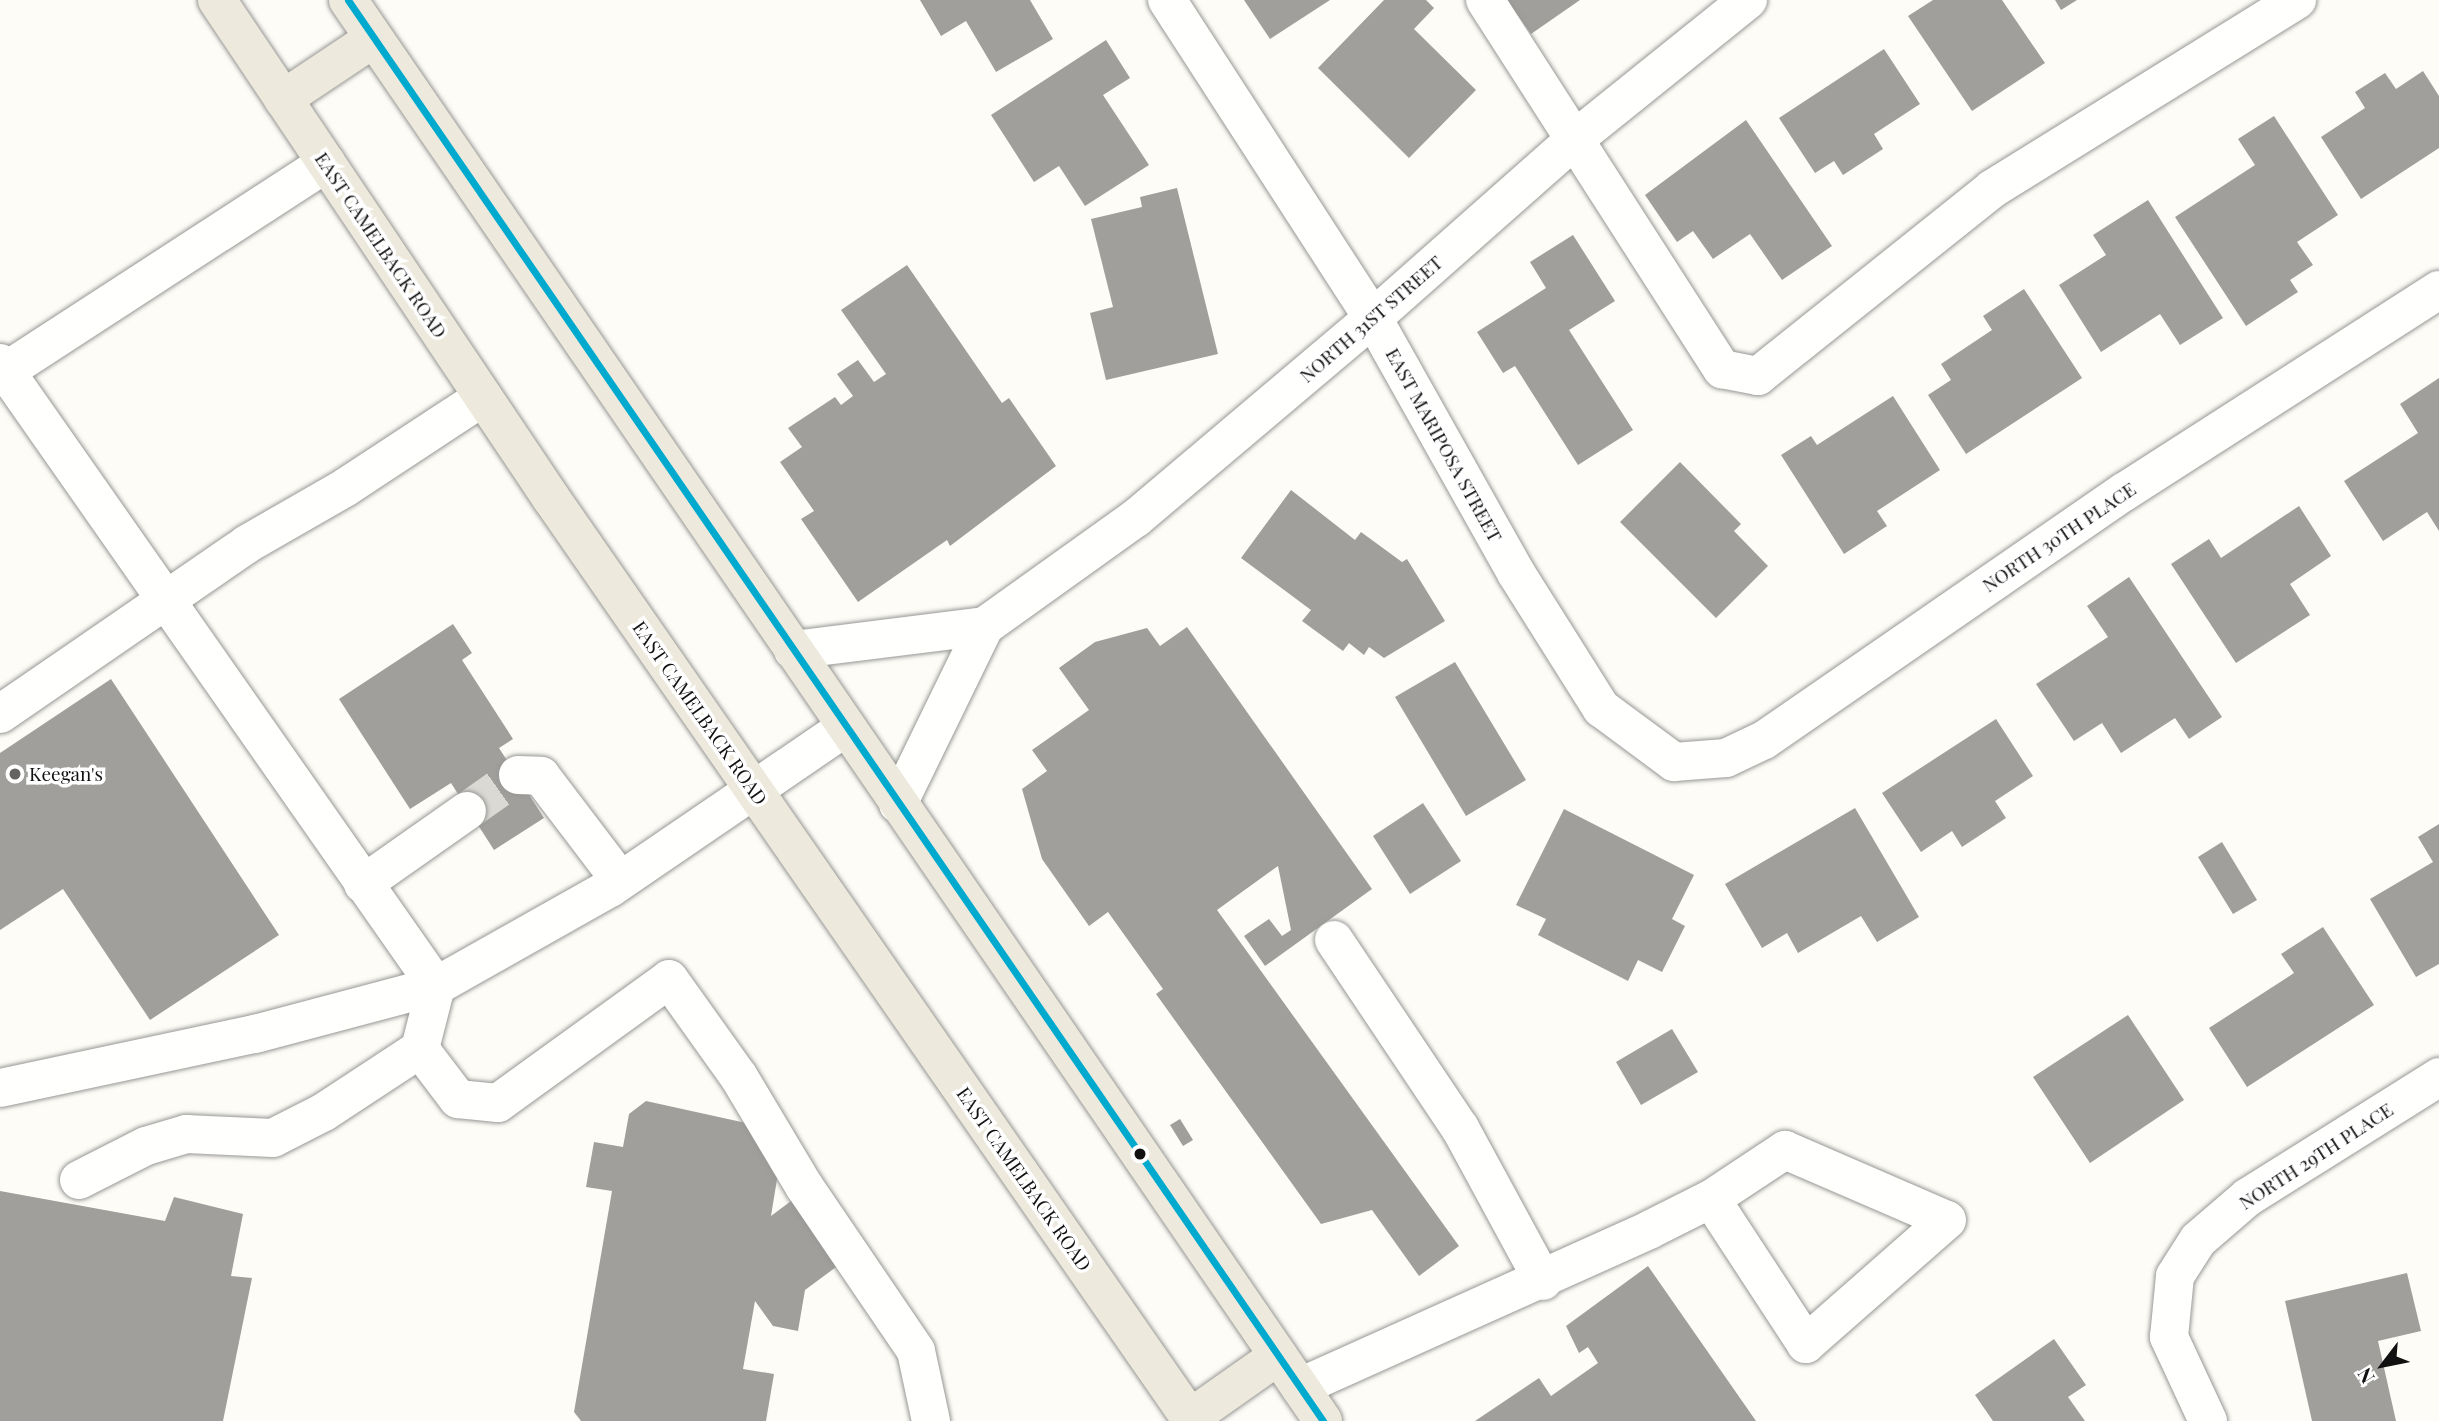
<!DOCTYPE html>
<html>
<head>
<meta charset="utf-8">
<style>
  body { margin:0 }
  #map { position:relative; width:2439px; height:1421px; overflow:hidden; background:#fdfcf7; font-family:"Playfair Display",serif }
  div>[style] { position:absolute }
  .building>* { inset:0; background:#a19f9c }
  .minor-tunnel>* { height:38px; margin-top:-19px; transform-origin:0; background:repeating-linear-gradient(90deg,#dad9d4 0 38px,transparent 0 57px) }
  .roads { filter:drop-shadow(0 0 2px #979795) drop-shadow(0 0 2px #979795) }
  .minor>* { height:38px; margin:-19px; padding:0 19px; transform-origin:19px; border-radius:19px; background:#fffffe }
  .major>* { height:38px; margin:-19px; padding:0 19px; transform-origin:19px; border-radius:19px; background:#ede9dc }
  .bus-1>* { height:7px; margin:-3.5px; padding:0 3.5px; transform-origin:3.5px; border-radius:3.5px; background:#00a9ce }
  .dots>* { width:19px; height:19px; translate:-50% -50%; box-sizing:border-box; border:4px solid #fff; border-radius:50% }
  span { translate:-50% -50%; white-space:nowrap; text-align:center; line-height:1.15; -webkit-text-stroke:7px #fff; paint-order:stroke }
  .street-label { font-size:19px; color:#111 }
  .poi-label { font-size:19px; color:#111 }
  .left { translate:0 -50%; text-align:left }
  .north { position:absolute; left:2348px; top:1330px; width:70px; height:70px; -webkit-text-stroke:5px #fff; paint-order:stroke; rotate:238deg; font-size:19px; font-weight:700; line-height:28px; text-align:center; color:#111 }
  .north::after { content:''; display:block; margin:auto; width:24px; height:32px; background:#111; clip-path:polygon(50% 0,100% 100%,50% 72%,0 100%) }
</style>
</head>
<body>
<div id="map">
  <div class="building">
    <i style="clip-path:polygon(920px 0,1030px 0,1053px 39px,996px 72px,966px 21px,941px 36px)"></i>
    <i style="clip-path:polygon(1244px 0,1330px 0,1270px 39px)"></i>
    <i style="clip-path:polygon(1384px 0,1426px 0,1434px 8px,1414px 29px,1476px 90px,1409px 158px,1318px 68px)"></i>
    <i style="clip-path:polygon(1507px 0,1580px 0,1531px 34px)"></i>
    <i style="clip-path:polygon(1933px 0,2002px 0,2045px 63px,1972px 111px,1908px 16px)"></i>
    <i style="clip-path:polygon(2055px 0,2077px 0,2061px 10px)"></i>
    <i style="clip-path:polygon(1106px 40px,1130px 78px,1103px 95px,1149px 165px,1085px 206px,1059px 166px,1034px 182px,991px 115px)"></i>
    <i style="clip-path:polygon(1884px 49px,1920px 104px,1874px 134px,1883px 149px,1843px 175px,1834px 161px,1815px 173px,1779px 118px)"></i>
    <i style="clip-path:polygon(2423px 71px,2439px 96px,2439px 148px,2361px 199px,2321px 137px,2365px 108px,2355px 92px,2385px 73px,2396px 89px)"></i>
    <i style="clip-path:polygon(2274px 116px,2338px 215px,2297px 242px,2313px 265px,2290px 280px,2298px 292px,2246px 326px,2175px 217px,2255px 165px,2238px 139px)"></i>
    <i style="clip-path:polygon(1746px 120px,1832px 246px,1782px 280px,1750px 234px,1713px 259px,1693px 231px,1677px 242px,1645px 195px)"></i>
    <i style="clip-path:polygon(1177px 188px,1218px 354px,1106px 380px,1090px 313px,1113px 307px,1091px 219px,1142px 207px,1140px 197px)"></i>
    <i style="clip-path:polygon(2148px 200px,2223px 318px,2180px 345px,2160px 314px,2101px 352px,2059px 285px,2106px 255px,2093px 235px)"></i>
    <i style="clip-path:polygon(1573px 235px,1615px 301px,1569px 330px,1633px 430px,1578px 465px,1515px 366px,1503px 373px,1477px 332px,1546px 288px,1530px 262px)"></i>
    <i style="clip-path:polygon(907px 265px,1002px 403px,1009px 398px,1056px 466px,950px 546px,947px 540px,858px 602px,801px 519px,814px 511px,780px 462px,802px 447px,788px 428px,835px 397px,841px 405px,853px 396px,837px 374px,858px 360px,874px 382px,886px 374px,841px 310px)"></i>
    <i style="clip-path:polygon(2024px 289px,2082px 378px,1966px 454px,1928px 395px,1951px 380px,1941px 364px,1992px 330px,1983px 316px)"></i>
    <i style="clip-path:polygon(2439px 378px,2439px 531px,2427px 512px,2383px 541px,2344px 481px,2418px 433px,2400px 404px)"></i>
    <i style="clip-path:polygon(1893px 396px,1940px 470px,1877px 511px,1887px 526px,1844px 554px,1781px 455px,1811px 436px,1817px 445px)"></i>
    <i style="clip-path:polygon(1680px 462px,1741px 524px,1734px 531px,1768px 566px,1716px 618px,1620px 522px)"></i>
    <i style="clip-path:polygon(1291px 490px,1355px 540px,1361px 532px,1402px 562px,1407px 559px,1445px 621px,1384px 658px,1369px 647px,1364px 655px,1349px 643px,1343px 651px,1302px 621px,1311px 610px,1241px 558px)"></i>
    <i style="clip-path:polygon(2299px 506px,2331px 556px,2290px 584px,2310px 615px,2236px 663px,2171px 564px,2209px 539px,2221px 558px)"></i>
    <i style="clip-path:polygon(2129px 577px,2222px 717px,2189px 739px,2175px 718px,2121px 753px,2102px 723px,2074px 741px,2036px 684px,2108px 637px,2087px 606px)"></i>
    <i style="clip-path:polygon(453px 624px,472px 653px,462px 660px,513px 739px,499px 748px,544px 818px,494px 850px,451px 783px,410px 809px,339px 699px)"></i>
    <i style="clip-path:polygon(1187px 627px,1372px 889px,1265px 966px,1244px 936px,1269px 919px,1282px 936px,1291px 930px,1278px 866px,1217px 910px,1459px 1246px,1419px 1276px,1372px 1210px,1321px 1224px,1156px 994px,1163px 989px,1108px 912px,1089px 926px,1042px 859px,1022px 789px,1047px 771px,1032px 750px,1089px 710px,1059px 668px,1095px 642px,1147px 628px,1160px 646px)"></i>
    <i style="clip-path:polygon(1455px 662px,1526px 780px,1466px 816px,1395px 697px)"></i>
    <i style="clip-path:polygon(111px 679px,279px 935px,150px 1020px,63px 889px,0 930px,0 753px)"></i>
    <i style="clip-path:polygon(1996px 719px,2033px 776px,1995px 801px,2006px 818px,1962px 847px,1952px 831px,1921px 852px,1882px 793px)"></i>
    <i style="clip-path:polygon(1423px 803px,1461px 861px,1410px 894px,1373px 836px)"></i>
    <i style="clip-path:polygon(1855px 808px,1919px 917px,1877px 942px,1861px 916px,1798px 953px,1787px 933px,1762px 948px,1725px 884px)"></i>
    <i style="clip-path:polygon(1564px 809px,1694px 875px,1672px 919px,1685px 926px,1662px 972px,1638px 960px,1628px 981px,1538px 935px,1546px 919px,1516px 905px)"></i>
    <i style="clip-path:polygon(2439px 824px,2439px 964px,2416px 977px,2370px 899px,2433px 862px,2418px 837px)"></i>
    <i style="clip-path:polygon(2222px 842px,2257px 900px,2233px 914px,2198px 857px)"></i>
    <i style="clip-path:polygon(2323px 927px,2374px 1005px,2247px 1087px,2209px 1028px,2294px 973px,2281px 954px)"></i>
    <i style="clip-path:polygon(2128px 1015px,2184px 1100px,2090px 1163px,2033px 1077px)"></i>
    <i style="clip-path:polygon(1672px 1029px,1698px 1072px,1641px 1105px,1616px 1062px)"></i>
    <i style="clip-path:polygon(646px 1101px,746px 1123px,779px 1167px,771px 1216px,815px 1183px,851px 1256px,805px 1290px,798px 1331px,773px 1326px,755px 1301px,743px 1369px,774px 1374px,766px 1421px,581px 1421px,574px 1412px,612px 1191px,586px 1187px,594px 1142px,623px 1147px,629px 1114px)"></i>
    <i style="clip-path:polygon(1180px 1119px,1193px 1140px,1183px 1146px,1170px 1125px)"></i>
    <i style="clip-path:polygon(0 1191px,165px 1221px,174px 1197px,243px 1214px,231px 1276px,252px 1278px,223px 1421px,0 1421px)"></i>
    <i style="clip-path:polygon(1648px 1266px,1756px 1421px,1475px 1421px,1539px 1378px,1551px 1396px,1598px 1363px,1588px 1347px,1579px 1353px,1566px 1326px)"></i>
    <i style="clip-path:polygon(2407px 1273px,2421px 1331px,2378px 1341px,2396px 1421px,2312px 1421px,2285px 1301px)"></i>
    <i style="clip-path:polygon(2054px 1339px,2086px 1385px,2068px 1397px,2085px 1421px,1993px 1421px,1975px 1395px)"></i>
  </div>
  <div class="minor-tunnel">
    <i style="left:467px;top:811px;width:62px;rotate:-35.2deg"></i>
  </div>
  <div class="roads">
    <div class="minor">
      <i style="left:1167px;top:0;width:379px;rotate:57.1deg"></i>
      <i style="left:1373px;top:318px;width:292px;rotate:60.7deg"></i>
      <i style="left:1516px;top:573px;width:160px;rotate:57.8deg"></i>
      <i style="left:1601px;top:708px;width:91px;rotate:36.5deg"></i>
      <i style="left:1674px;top:762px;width:52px;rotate:-4.4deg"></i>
      <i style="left:1726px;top:758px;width:42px;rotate:-25.3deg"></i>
      <i style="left:1764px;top:740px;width:437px;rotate:-34.6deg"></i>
      <i style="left:2124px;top:492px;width:374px;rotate:-32.7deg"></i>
      <i style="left:1485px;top:0;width:439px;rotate:57.3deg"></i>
      <i style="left:1722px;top:369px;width:37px;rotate:11deg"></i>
      <i style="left:1758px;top:376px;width:300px;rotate:-38.6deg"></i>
      <i style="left:1992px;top:189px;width:359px;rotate:-31.8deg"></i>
      <i style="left:0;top:363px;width:760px;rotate:55.01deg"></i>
      <i style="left:436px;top:986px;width:65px;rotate:104.3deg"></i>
      <i style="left:420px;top:1049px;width:63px;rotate:52.8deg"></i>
      <i style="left:458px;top:1099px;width:40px;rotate:5.7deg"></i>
      <i style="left:498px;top:1103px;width:211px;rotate:-35.9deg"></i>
      <i style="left:669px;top:979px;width:120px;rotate:54.5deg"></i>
      <i style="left:739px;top:1077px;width:127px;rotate:59.2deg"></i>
      <i style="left:804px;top:1186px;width:199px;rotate:55.8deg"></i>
      <i style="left:916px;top:1351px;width:72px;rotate:77.9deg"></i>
      <i style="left:6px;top:371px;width:382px;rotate:-33deg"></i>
      <i style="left:793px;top:650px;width:193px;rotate:-7.1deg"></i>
      <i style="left:0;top:714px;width:300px;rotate:-34.5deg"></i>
      <i style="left:247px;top:544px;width:114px;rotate:-29.9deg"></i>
      <i style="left:346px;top:487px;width:164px;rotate:-33.3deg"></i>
      <i style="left:518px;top:775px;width:23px;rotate:2deg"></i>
      <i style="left:541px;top:776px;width:131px;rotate:52.8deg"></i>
      <i style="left:898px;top:804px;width:198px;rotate:-64deg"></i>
      <i style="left:985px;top:626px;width:186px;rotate:-35.6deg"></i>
      <i style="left:1136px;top:518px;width:310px;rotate:-40.2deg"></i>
      <i style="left:1373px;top:318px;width:270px;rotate:-41.5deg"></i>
      <i style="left:1575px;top:139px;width:222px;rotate:-38.8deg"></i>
      <i style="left:363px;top:884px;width:127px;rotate:-35.1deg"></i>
      <i style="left:1334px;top:940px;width:226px;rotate:56.2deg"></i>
      <i style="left:1460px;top:1128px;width:174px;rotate:61.5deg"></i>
      <i style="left:0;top:1088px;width:261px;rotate:-12deg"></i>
      <i style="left:255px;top:1034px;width:187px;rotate:-14.9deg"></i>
      <i style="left:436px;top:986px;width:200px;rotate:-29.4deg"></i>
      <i style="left:610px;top:888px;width:286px;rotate:-34.3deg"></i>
      <i style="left:79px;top:1180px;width:75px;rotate:-26.9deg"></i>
      <i style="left:146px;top:1146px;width:42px;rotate:-16.7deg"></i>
      <i style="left:186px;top:1134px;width:87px;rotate:2.6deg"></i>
      <i style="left:273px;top:1138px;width:57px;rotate:-27deg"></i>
      <i style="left:324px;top:1112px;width:115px;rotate:-33.3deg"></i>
      <i style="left:1300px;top:1387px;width:383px;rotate:-24.2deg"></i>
      <i style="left:1649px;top:1230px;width:69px;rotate:-26.6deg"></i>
      <i style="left:1711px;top:1199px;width:89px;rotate:-33.5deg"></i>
      <i style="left:1785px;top:1150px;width:176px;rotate:23.4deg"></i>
      <i style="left:1947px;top:1220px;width:188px;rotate:138.7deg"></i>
      <i style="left:1806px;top:1344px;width:173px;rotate:-123.2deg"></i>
      <i style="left:2208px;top:1421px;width:93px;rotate:-114.9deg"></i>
      <i style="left:2169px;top:1337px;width:61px;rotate:-84.4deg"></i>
      <i style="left:2175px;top:1276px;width:43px;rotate:-57.4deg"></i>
      <i style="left:2198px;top:1240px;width:66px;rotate:-40.7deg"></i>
      <i style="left:2248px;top:1197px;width:226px;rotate:-32.1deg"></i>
    </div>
    <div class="major">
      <i style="left:217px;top:0;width:600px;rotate:56.15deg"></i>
      <i style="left:551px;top:498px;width:1124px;rotate:55.22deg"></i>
      <i style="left:348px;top:0;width:1723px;rotate:55.54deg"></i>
      <i style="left:283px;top:99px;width:108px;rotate:-33.7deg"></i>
      <i style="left:1190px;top:1418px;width:108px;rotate:-35.2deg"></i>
    </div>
  </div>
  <div class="bus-1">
    <i style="left:348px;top:0;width:1723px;rotate:55.54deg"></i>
  </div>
  <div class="dots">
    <i style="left:15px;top:774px;background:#646362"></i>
    <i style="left:1140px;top:1154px;background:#111"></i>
  </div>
  <div class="street-label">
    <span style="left:381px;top:245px;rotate:56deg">EAST CAMELBACK ROAD</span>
    <span style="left:1371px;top:319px;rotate:-41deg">NORTH 31ST STREET</span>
    <span style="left:1444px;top:445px;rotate:61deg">EAST MARIPOSA STREET</span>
    <span style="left:2059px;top:537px;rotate:-34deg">NORTH 30TH PLACE</span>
    <span style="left:700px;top:713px;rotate:55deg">EAST CAMELBACK ROAD</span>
    <span style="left:2316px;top:1156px;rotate:-33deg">NORTH 29TH PLACE</span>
    <span style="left:1024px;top:1179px;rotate:55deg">EAST CAMELBACK ROAD</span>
  </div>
  <div class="poi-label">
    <span class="left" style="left:29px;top:774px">Keegan's</span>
  </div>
  <div class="north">N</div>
</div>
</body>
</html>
